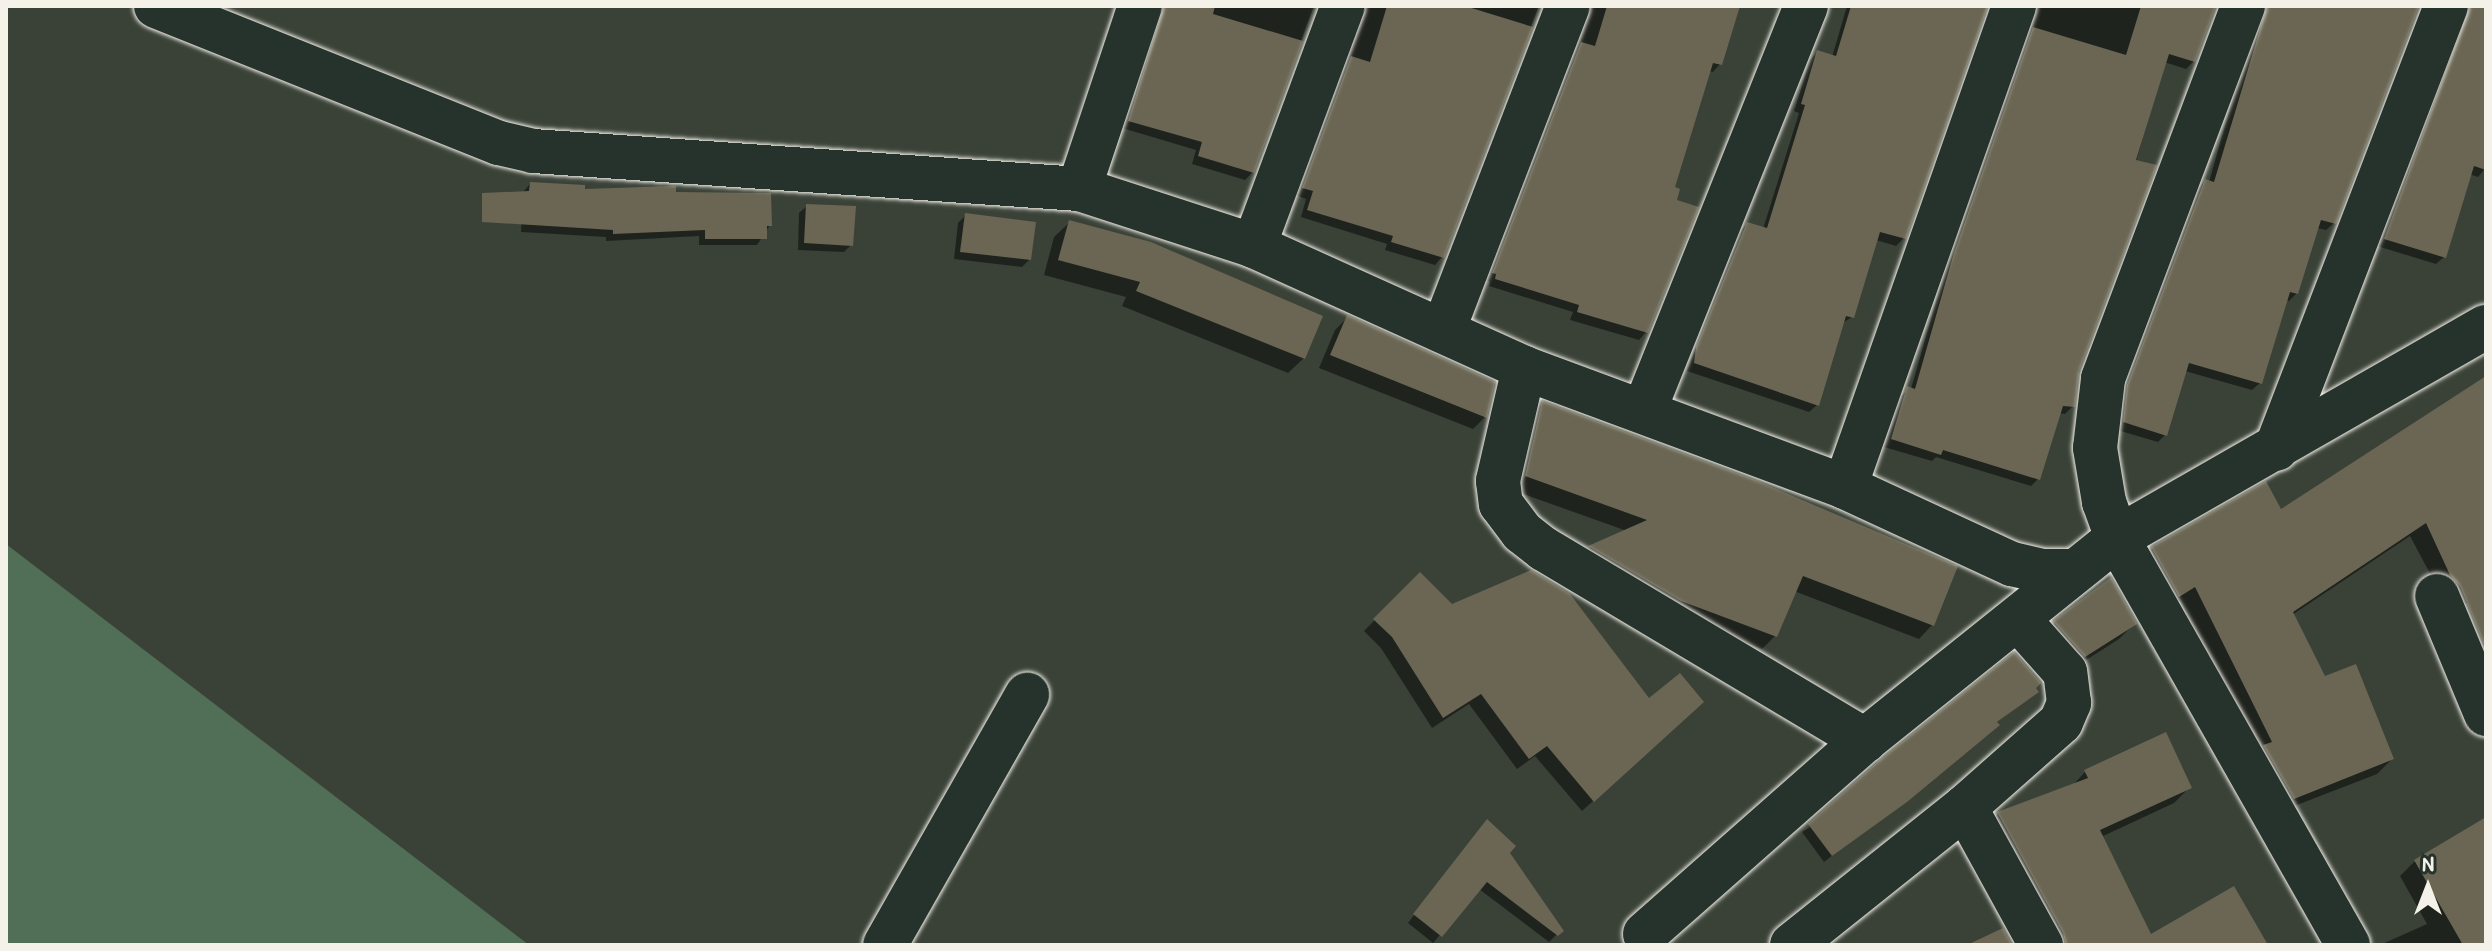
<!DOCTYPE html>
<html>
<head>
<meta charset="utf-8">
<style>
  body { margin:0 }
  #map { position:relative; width:2492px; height:951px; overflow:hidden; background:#3a4238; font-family:"Patrick Hand",sans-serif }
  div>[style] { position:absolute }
  .green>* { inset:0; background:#516e56 }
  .shadow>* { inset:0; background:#0007 }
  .building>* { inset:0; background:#6a6653 }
  .roads { filter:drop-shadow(0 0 2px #f4f1e8) drop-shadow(0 0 2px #f4f1e8) }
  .minor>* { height:44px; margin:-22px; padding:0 22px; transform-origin:22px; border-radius:22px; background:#26332d }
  span { translate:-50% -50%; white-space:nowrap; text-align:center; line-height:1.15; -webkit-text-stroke:6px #26332d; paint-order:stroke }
  .frame { position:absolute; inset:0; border:8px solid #f4f1e8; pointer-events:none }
  .north { position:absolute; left:2388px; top:847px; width:80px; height:80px; -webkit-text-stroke:6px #26332d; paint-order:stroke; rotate:0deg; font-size:22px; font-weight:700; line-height:32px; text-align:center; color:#f4f1e8 }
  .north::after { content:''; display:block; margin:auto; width:28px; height:36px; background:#f4f1e8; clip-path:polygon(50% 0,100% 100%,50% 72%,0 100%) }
</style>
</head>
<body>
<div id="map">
  <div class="green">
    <i style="clip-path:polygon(6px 544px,529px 945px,6px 945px)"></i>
  </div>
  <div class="shadow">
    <i style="clip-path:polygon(1158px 6px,1314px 6px,1253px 172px,1245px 180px,1192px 164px,1196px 150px,1122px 128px)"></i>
    <i style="clip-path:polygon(1359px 6px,1539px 6px,1442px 257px,1435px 265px,1385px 250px,1387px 244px,1301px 217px,1306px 199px,1296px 195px)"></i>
    <i style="clip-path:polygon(1584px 6px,1738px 6px,1720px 64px,1713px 72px,1708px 71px,1673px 189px,1646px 332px,1639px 340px,1570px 320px,1573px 312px,1489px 286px,1490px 282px,1486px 280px,1585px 24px)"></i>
    <i style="clip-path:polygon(1847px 6px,1985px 6px,1904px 238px,1896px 246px,1876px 240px,1852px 317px,1841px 324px,1817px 405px,1809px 412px,1687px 371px,1740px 231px,1747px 224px,1763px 229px,1799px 113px,1794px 111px,1810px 60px,1818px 52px,1832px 57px)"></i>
    <i style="clip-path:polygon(2030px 6px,2214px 6px,2194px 61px,2186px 69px,2164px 62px,2078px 370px,2073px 406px,2065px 414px,2058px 413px,2038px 479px,2031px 486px,1936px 457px,1932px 461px,1884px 447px,1900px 396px,1911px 389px,1947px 262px)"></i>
    <i style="clip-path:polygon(2259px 6px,2417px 6px,2334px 223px,2326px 230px,2317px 228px,2297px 293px,2289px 301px,2285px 300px,2260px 383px,2252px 390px,2185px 371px,2165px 435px,2158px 442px,2117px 430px,2121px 394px,2198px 189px,2205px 181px,2209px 182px)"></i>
    <i style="clip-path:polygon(2462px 6px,2486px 6px,2486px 167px,2478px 177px,2469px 174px,2444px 257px,2436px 264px,2377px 246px,2463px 23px)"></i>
    <i style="clip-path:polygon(530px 184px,583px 191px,674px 194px,770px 225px,757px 245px,699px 245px,699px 236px,606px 241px,606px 237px,521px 232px,523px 192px)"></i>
    <i style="clip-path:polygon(807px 206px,851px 245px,844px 252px,798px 250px,799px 213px)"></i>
    <i style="clip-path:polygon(966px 215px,1030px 259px,1022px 267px,954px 259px,958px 223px)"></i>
    <i style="clip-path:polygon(1070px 222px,1304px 358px,1288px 373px,1122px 306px,1126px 297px,1044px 275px,1054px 237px)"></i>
    <i style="clip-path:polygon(1347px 318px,1485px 417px,1473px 429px,1319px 368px,1335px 330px)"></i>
    <i style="clip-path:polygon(2486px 378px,2486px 594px,2450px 611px,2410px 536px,2292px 615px,2324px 679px,2392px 759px,2377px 774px,2279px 812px,2257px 755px,2180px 601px,2164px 610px,2138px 564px,2152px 549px,2281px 511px)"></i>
    <i style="clip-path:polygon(1542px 404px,1932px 625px,1919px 639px,1794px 591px,1775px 636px,1762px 649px,1667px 614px,1576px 560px,1589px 548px,1627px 531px,1512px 490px,1529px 417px)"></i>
    <i style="clip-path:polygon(1420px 574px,1451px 606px,1648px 700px,1690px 713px,1582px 811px,1535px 756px,1517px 769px,1469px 704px,1432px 728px,1381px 648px,1364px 631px)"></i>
    <i style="clip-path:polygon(2055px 623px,2134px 624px,2119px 639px,2069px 671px,2040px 638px)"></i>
    <i style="clip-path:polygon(2033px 688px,2037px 692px,1996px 723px,1990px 733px,1824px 862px,1802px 832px)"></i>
    <i style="clip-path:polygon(2085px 772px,2190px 787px,2174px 803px,2101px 837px,2150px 937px,2264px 945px,2043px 945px,1982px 830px,1998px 814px,2071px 787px)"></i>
    <i style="clip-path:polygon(1480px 829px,1508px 853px,1561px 930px,1549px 942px,1479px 889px,1433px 943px,1408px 923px)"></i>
    <i style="clip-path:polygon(2486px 842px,2486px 945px,2380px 945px,2427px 924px,2400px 876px,2415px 861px)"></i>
  </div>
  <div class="building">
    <i style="clip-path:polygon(1164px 6px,1215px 6px,1213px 14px,1303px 41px,1254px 173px,1198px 156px,1202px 142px,1128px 121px)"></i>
    <i style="clip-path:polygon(1387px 6px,1465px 6px,1533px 27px,1444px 258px,1391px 242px,1393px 236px,1307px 210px,1313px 191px,1302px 188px,1351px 56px,1370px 62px)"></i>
    <i style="clip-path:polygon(1607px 6px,1740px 6px,1722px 65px,1713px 63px,1675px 187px,1680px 189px,1677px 200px,1699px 207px,1648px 333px,1577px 312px,1579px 305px,1495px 279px,1496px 274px,1492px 273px,1581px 42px,1595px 46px)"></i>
    <i style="clip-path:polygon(1851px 6px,1988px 6px,1906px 239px,1880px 232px,1854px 318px,1846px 316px,1819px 406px,1694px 363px,1696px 347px,1747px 222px,1767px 228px,1805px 105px,1801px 104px,1817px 50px,1836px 56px)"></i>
    <i style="clip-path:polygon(2141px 6px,2216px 6px,2195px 62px,2169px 54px,2136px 160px,2157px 165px,2079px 371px,2075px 407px,2063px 406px,2040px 480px,1943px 450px,1941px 455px,1891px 439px,1907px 386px,1915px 389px,1954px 253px,2033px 27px,2126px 55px)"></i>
    <i style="clip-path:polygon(2267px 6px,2419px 6px,2336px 224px,2321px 220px,2298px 294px,2290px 292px,2262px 384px,2189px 363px,2167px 436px,2123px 422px,2127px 385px,2205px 179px,2214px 182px)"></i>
    <i style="clip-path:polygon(2470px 6px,2486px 6px,2486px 170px,2474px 166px,2446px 258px,2384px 239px)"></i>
    <i style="clip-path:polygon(530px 182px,585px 185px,585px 189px,672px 186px,676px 186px,676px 192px,771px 193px,772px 226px,767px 226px,767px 239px,705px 239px,705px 230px,613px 234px,613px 230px,482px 222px,482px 193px,529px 191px)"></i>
    <i style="clip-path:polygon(806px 204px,856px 206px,853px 246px,804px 243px)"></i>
    <i style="clip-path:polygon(965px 213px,1036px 222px,1031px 260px,960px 252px)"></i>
    <i style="clip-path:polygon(1069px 220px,1151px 242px,1323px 316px,1305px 359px,1136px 291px,1140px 282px,1058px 260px)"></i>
    <i style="clip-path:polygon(1347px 315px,1495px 382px,1487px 418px,1330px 355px)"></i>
    <i style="clip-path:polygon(2486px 376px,2486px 649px,2460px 586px,2450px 575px,2426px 523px,2293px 612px,2325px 676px,2356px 664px,2394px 759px,2294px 799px,2263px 745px,2272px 742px,2195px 587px,2179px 597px,2151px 547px,2266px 481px,2281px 509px)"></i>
    <i style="clip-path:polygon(1542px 401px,1755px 480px,1958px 566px,1934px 626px,1803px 576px,1777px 637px,1681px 601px,1588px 546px,1647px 520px,1525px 476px)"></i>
    <i style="clip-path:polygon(1531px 570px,1570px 594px,1649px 698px,1680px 673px,1704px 702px,1594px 802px,1547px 746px,1529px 759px,1481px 694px,1443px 718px,1392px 637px,1373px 619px,1420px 572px,1452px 604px)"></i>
    <i style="clip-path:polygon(2111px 577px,2137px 624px,2085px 657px,2053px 621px)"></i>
    <i style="clip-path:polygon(2014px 652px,2041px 683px,2036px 688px,2039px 692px,1997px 722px,2000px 725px,1907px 802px,1832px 856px,1808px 824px,1881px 759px)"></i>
    <i style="clip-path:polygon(2166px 732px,2192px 788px,2100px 830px,2151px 934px,2234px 886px,2268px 945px,2066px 945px,2063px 933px,1997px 812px,2088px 778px,2084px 770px)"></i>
    <i style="clip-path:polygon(2486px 817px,2486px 945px,2463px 945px,2414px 860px)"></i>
    <i style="clip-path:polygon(1487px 819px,1516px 846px,1510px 853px,1564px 931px,1558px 936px,1487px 882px,1442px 937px,1413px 914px)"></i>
    <i style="clip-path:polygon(2003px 928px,2012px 945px,1967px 945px)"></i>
  </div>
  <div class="roads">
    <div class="minor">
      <i style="left:156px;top:6px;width:369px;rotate:21.8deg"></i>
      <i style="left:499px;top:143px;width:35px;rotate:13deg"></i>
      <i style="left:533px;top:151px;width:547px;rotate:3.98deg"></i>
      <i style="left:1079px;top:189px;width:184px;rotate:18deg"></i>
      <i style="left:1254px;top:246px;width:296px;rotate:24.3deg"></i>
      <i style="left:1524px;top:368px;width:342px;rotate:20.3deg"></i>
      <i style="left:1845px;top:487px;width:184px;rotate:24.8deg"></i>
      <i style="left:2012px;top:564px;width:32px;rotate:13deg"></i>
      <i style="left:2043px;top:571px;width:30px"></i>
      <i style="left:2243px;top:6px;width:398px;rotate:110.6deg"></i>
      <i style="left:2103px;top:379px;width:69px;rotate:96.6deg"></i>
      <i style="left:2095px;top:448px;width:55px;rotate:80.5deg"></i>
      <i style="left:2104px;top:502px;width:38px;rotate:70deg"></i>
      <i style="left:2117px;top:538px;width:468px;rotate:60.4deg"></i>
      <i style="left:1079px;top:189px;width:193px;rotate:-71.6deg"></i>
      <i style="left:1254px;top:246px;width:256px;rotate:-69.7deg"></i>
      <i style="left:1443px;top:331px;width:348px;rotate:-69deg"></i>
      <i style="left:1524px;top:368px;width:116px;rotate:103deg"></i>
      <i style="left:1498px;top:481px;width:23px;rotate:83deg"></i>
      <i style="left:1501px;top:504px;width:35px;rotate:53deg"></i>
      <i style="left:1522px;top:532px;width:28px;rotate:38deg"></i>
      <i style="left:1544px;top:549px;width:374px;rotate:30.8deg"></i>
      <i style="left:1644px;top:411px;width:436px;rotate:-68.2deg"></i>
      <i style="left:2276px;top:449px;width:474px;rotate:-69deg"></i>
      <i style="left:1845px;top:487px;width:510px;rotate:-70.64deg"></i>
      <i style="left:2437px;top:596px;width:128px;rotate:67.4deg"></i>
      <i style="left:1965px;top:807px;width:158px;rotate:61.2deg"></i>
      <i style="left:1645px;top:934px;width:293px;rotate:-41.4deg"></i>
      <i style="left:1865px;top:740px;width:323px;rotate:-38.7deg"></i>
      <i style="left:2117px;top:538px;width:425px;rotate:-29.8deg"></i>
      <i style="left:885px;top:945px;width:288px;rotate:-60.4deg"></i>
      <i style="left:1792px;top:945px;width:221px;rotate:-38.6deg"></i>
      <i style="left:1965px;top:807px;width:128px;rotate:-41.5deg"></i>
      <i style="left:2061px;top:722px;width:21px;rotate:-67deg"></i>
      <i style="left:2069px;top:703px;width:31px;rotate:-97deg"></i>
      <i style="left:2065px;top:672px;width:71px;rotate:-131.6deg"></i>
    </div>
  </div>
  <div class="frame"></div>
  <div class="north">N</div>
</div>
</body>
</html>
